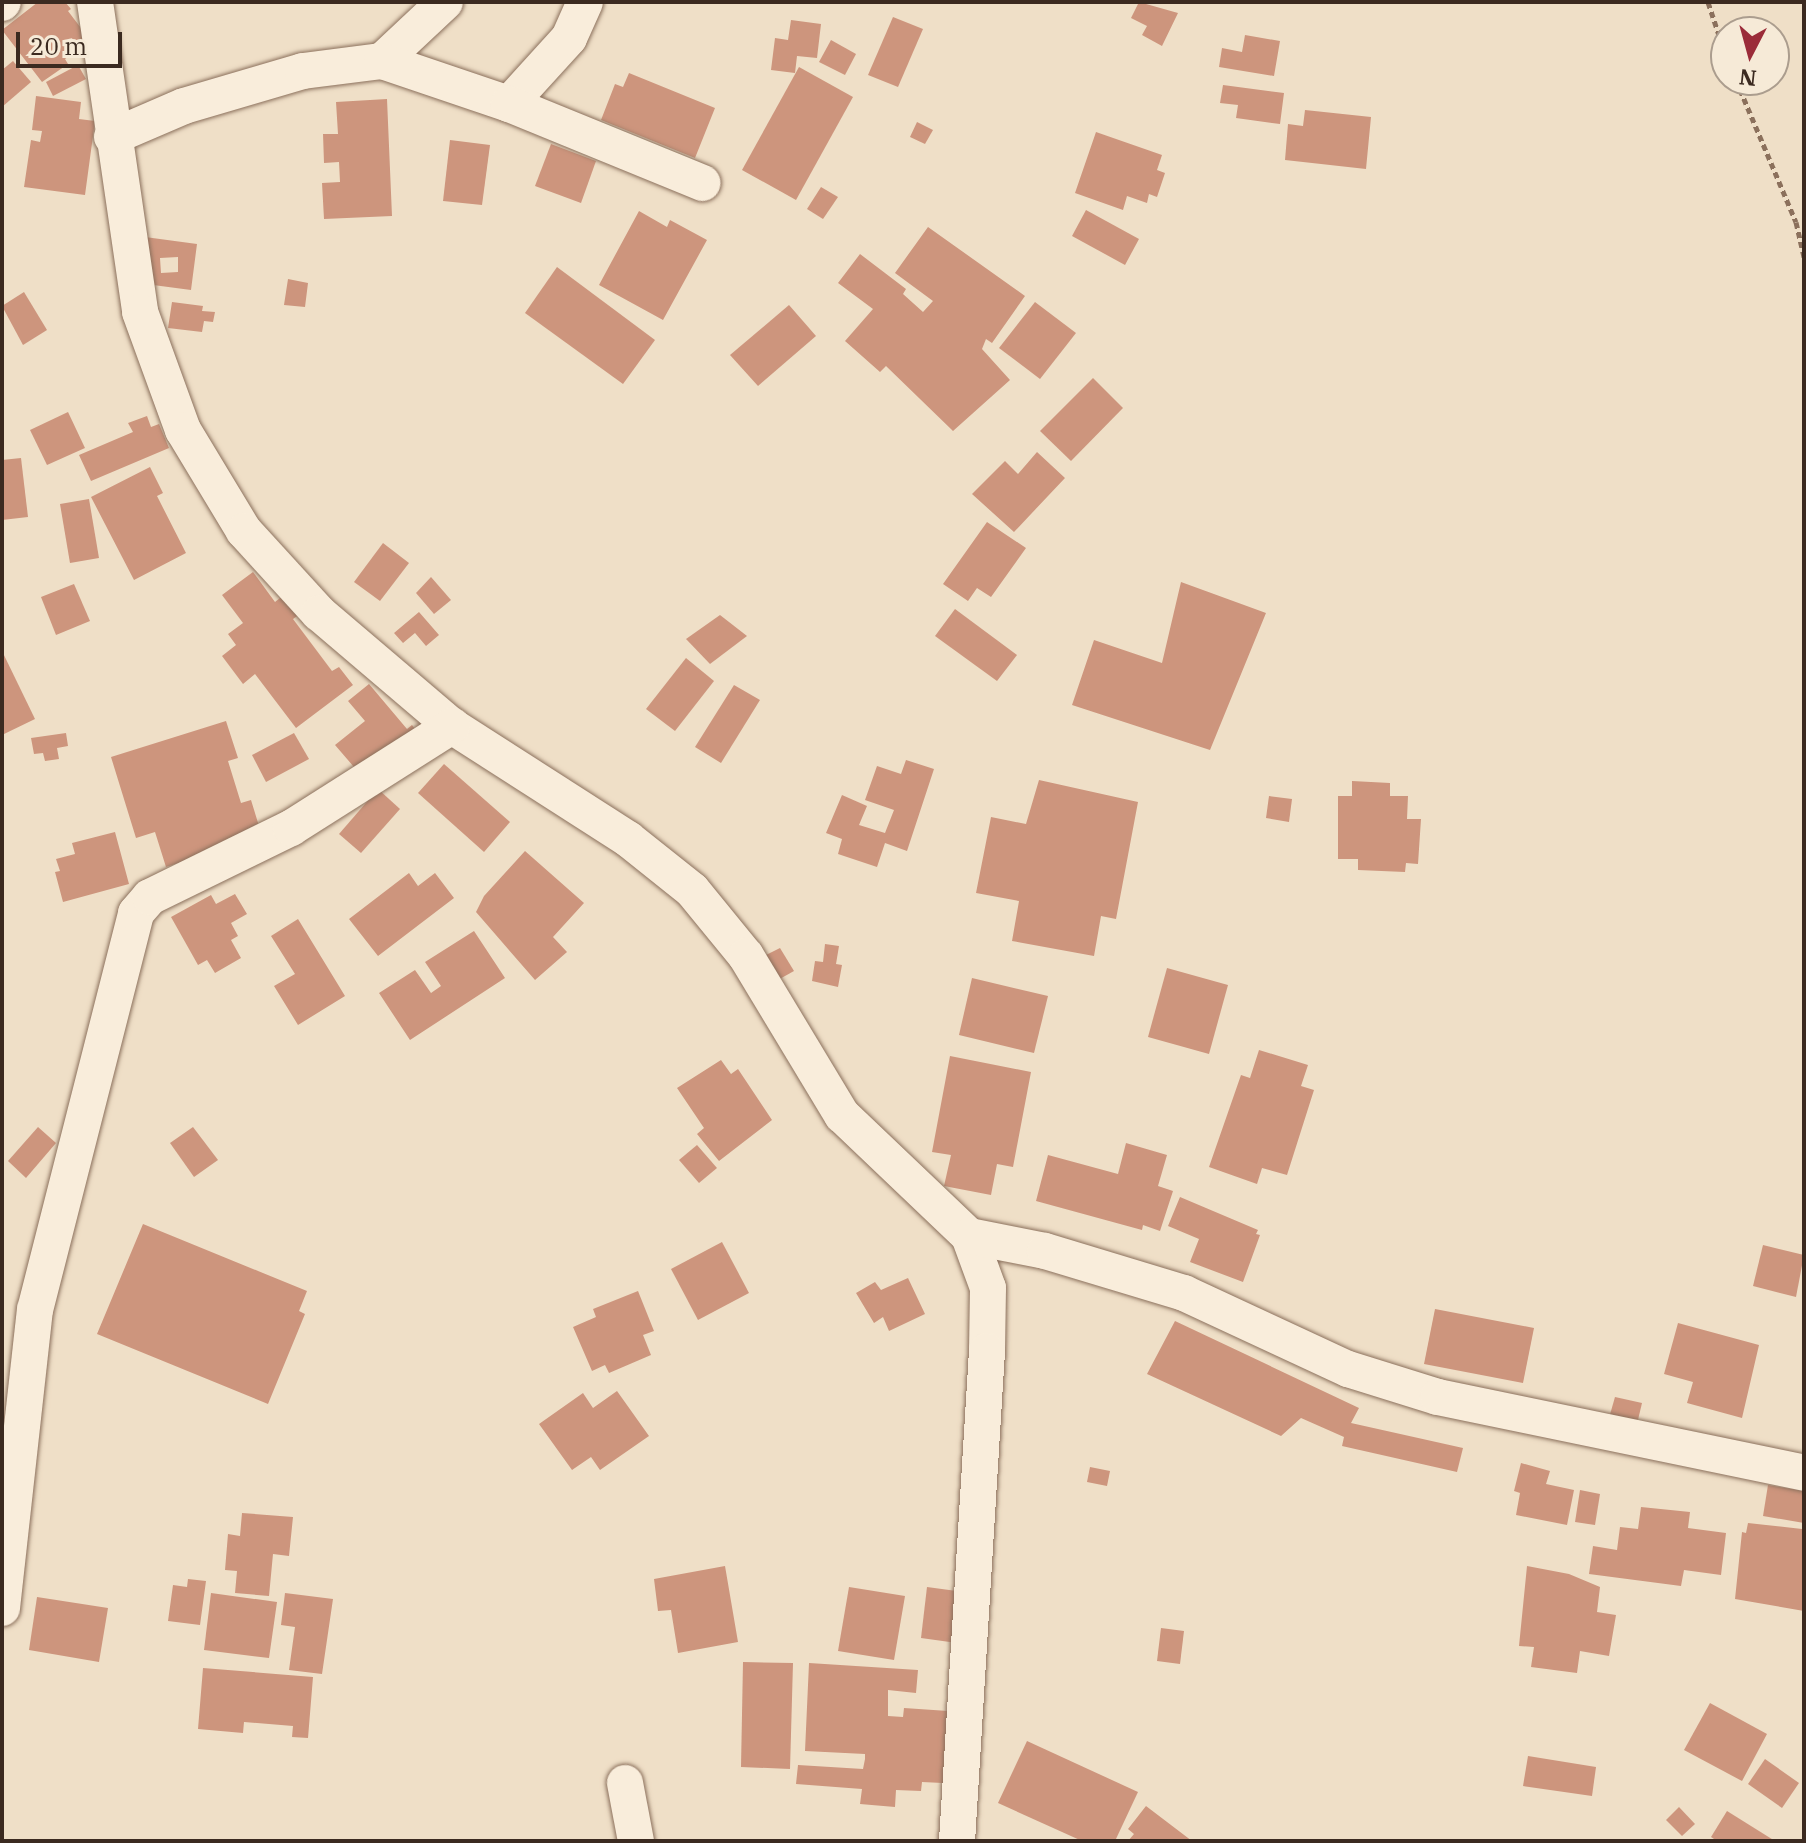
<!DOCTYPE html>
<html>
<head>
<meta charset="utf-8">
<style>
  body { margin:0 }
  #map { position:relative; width:1806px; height:1843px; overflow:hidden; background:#efdfc7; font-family:"IBM Plex Serif",serif }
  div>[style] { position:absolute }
  .building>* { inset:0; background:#cd957d }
  .path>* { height:5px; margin-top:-2.5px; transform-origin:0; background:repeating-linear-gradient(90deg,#8b705c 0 6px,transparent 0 10px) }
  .roads { filter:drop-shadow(0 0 2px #8b705c) drop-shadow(0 0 2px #8b705c) }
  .street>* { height:36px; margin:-18px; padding:0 18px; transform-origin:18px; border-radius:18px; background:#f9eddb }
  span { translate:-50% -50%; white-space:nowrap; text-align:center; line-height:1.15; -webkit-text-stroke:6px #f6ead7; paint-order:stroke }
  .frame { position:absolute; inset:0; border:4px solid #3b2a20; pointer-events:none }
  .north { position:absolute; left:1710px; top:16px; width:80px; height:80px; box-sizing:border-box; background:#f6ead7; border:2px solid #ab9d8e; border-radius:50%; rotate:186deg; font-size:22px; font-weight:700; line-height:32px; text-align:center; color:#3b2a20 }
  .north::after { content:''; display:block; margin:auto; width:28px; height:36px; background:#9b2c39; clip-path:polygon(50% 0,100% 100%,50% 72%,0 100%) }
  .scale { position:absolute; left:16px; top:32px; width:106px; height:36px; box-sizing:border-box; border:4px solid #3b2a20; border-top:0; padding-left:10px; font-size:24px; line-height:28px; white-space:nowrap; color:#3b2a20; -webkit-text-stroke:6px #f6ead7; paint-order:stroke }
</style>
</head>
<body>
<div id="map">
  <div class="building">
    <i style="clip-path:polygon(38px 2px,65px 2px,71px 9px,68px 11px,90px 40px,65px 59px,68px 64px,42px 82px,2px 30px)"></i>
    <i style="clip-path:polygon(1139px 2px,1178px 13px,1162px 46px,1142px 35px,1147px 26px,1131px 18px)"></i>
    <i style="clip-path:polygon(893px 17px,923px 29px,898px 87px,868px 75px)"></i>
    <i style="clip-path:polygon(791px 20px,821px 24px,817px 58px,797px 56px,795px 73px,771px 70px,775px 38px,788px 40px)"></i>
    <i style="clip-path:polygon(1245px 35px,1280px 41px,1274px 76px,1219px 67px,1222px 48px,1242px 52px)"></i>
    <i style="clip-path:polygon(831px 40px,856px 54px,845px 75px,819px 62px)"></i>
    <i style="clip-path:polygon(13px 61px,31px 82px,2px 107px,2px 70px)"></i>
    <i style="clip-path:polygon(78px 65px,86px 79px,53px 96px,46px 82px)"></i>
    <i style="clip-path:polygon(799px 67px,853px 97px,796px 200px,742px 170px)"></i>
    <i style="clip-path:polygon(629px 73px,715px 108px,695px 158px,601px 120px,615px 84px,623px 87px)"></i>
    <i style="clip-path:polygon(1223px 85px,1284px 93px,1280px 124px,1236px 118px,1238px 105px,1220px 103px)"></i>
    <i style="clip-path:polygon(36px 96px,81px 102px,79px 119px,95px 121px,85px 195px,24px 187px,31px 140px,40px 142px,42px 131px,32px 130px)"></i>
    <i style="clip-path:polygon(387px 99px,392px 216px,324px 219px,322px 183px,340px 182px,339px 162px,324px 163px,323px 134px,338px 134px,336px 102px)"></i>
    <i style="clip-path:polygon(1305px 110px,1371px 117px,1366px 169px,1285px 160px,1288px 124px,1303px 126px)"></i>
    <i style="clip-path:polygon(917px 122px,933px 130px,925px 144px,910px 137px)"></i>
    <i style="clip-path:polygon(1096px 132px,1162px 155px,1157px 170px,1165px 173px,1157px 197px,1149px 194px,1147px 203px,1127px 196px,1123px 210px,1075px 193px)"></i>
    <i style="clip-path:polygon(450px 140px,490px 145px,482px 205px,443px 201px)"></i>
    <i style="clip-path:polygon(551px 144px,596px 161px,581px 203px,535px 186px)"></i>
    <i style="clip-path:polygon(821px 187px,838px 197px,823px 219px,807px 209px)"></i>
    <i style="clip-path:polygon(1086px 210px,1139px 239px,1125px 265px,1072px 236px)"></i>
    <i style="clip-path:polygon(639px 211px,667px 227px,670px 220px,707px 240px,663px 320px,599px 285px)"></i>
    <i style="clip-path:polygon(928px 227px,1025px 296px,992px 343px,986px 339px,982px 349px,1010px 380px,953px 431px,886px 366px,880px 372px,845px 341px,873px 309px,838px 283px,860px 254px,906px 289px,903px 294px,923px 312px,933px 301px,895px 273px)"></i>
    <i style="clip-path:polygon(evenodd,145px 237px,197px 244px,191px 290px,138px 283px,145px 237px,178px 257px,178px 272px,161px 273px,160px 258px,178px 257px)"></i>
    <i style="clip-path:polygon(557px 267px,655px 340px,623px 384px,525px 313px)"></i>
    <i style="clip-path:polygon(288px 279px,308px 283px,305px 307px,284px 305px)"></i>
    <i style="clip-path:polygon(24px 292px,47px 330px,23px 345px,2px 306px)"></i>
    <i style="clip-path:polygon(172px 302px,203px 306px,202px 311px,215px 312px,213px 322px,204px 321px,202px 332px,168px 328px)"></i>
    <i style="clip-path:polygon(1035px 302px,1076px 333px,1040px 379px,999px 348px)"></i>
    <i style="clip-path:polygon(789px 305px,816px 336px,758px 386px,730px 355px)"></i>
    <i style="clip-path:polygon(1093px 378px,1123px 408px,1071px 461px,1040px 431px)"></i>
    <i style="clip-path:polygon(68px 412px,85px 448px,47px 465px,30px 430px)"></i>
    <i style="clip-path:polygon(147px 416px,151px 427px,159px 424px,169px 448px,91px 481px,79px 455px,133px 432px,128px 423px)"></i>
    <i style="clip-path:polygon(1037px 452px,1065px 478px,1014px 532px,972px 494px,1005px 461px,1018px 474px)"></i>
    <i style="clip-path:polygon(21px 458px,28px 517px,2px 520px,2px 460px)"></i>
    <i style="clip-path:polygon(150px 467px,163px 493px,157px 496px,186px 553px,134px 580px,91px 497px)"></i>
    <i style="clip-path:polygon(89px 499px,99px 558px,70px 563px,60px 504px)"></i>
    <i style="clip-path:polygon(987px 522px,1026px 548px,991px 597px,977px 588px,968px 601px,943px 584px)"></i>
    <i style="clip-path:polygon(383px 543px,409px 563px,380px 601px,354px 582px)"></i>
    <i style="clip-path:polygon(253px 572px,275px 602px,285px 594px,300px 614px,293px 619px,332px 671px,339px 667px,353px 685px,296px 728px,255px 674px,243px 684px,222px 656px,236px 645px,228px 634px,243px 623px,222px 595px)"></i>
    <i style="clip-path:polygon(431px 577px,451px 600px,434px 614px,416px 593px)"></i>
    <i style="clip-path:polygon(1181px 582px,1266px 613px,1210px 750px,1072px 705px,1094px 640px,1162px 663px)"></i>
    <i style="clip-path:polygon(74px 584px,90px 621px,56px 635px,41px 597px)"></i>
    <i style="clip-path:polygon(955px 609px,1017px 655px,997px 681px,935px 636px)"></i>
    <i style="clip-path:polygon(419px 612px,439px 635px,426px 646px,415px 633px,403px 643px,394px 633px)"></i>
    <i style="clip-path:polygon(720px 615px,747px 636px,710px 664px,686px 639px)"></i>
    <i style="clip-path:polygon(2px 651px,35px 719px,2px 735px)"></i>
    <i style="clip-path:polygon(686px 658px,714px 681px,675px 731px,646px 709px)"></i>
    <i style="clip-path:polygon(369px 684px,407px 729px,412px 725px,415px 729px,360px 774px,335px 745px,365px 721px,348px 701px)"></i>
    <i style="clip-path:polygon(734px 685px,760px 700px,721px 763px,695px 747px)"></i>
    <i style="clip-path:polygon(226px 721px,238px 758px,228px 761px,241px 803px,251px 800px,262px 836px,166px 867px,155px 832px,136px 838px,111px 757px)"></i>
    <i style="clip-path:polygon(66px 733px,68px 746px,57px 748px,59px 759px,45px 761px,43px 753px,34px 754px,31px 738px)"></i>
    <i style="clip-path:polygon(294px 733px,309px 759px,266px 782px,252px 755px)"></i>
    <i style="clip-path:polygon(906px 760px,934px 769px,907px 851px,885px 843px,877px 867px,838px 854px,842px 839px,826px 833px,842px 795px,867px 806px,859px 825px,885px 833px,894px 810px,865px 800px,877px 766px,901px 774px)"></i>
    <i style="clip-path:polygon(444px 764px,510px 822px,484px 852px,418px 793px)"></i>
    <i style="clip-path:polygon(1039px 780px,1138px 802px,1116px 919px,1101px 916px,1094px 956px,1012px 941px,1019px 901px,976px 893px,991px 817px,1026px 824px)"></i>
    <i style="clip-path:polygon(1352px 781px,1390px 783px,1390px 796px,1408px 796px,1407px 819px,1421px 819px,1418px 864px,1406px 863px,1405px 872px,1358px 870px,1358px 859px,1338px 859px,1338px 796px,1352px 796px)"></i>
    <i style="clip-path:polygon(378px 789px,400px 809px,361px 853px,339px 834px)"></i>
    <i style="clip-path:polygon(1269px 796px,1292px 799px,1289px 822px,1266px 818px)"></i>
    <i style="clip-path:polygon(115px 832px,129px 884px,63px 902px,55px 872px,60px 871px,56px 859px,75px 854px,72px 843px)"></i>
    <i style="clip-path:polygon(525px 851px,584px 903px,553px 937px,567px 952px,535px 980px,476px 912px,484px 896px)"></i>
    <i style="clip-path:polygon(409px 873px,418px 886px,435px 873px,454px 898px,378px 956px,349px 919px)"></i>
    <i style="clip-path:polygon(235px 894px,247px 914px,231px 923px,238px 936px,231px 940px,241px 958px,215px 973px,207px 960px,198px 965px,171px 917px,211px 895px,216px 904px)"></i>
    <i style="clip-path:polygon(298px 919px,345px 996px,298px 1025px,274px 986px,295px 974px,271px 936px)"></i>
    <i style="clip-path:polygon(474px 931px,505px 978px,410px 1040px,379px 993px,415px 970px,431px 993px,441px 986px,425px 962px)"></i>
    <i style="clip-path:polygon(825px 944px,839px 946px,836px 964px,842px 965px,838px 987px,812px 981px,815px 961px,823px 962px)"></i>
    <i style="clip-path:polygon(780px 948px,794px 971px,776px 981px,762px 957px)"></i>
    <i style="clip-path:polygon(1167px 968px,1228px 985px,1209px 1054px,1148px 1037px)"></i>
    <i style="clip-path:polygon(972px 978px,1048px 996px,1034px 1053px,959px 1035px)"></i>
    <i style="clip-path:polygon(1259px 1050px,1308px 1065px,1301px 1086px,1314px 1090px,1287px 1175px,1262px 1168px,1257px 1184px,1209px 1167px,1241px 1075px,1250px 1078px)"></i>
    <i style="clip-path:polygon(950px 1056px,1031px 1072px,1013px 1167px,997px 1164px,991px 1195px,944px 1186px,951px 1155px,932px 1152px)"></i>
    <i style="clip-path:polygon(721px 1060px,731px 1074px,738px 1069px,772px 1120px,719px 1161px,697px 1134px,704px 1128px,677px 1088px)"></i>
    <i style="clip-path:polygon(38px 1127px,56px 1143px,26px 1178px,8px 1161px)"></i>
    <i style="clip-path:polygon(193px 1127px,218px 1160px,194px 1177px,170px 1143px)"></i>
    <i style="clip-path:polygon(1126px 1143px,1167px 1155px,1158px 1186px,1173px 1191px,1160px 1231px,1143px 1225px,1142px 1230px,1036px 1201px,1048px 1155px,1118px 1174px)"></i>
    <i style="clip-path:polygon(697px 1145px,717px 1168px,699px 1183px,679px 1160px)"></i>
    <i style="clip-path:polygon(1180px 1197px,1258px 1230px,1256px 1234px,1260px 1235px,1243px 1282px,1190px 1262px,1199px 1239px,1168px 1226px)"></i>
    <i style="clip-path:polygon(143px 1224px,307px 1291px,299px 1311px,305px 1314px,268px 1404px,97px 1334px)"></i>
    <i style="clip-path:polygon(722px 1242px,749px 1293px,698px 1320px,671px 1269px)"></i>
    <i style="clip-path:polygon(1763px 1245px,1804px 1255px,1796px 1297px,1753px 1286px)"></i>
    <i style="clip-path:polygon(908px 1278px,925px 1314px,889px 1331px,883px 1317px,874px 1323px,856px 1293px,875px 1282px,881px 1290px)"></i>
    <i style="clip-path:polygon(638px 1291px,654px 1331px,643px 1335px,651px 1355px,609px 1373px,605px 1365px,592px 1371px,573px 1327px,596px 1317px,593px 1309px)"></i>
    <i style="clip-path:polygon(1435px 1309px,1534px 1328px,1523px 1383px,1424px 1364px)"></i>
    <i style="clip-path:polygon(1175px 1321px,1359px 1408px,1351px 1423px,1463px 1448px,1457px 1472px,1342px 1446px,1344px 1437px,1301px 1418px,1281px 1436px,1147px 1374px)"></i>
    <i style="clip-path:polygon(1678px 1323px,1759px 1345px,1742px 1418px,1687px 1403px,1693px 1382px,1664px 1374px)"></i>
    <i style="clip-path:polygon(617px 1391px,649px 1436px,600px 1470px,591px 1457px,572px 1470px,539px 1424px,583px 1393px,593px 1408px)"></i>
    <i style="clip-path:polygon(1615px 1397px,1642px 1403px,1637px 1424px,1609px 1418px)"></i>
    <i style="clip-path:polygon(1521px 1463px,1550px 1471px,1546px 1484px,1574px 1490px,1567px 1525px,1516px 1515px,1520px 1493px,1514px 1491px)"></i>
    <i style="clip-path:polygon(1090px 1467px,1110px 1471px,1107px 1486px,1087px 1482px)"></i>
    <i style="clip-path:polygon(1768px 1485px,1804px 1491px,1804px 1523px,1763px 1516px)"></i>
    <i style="clip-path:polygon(1580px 1490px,1600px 1494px,1595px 1525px,1575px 1522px)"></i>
    <i style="clip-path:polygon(1641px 1507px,1690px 1512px,1688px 1528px,1726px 1533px,1721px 1575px,1684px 1570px,1681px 1586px,1589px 1574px,1593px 1546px,1617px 1550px,1620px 1527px,1638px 1529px)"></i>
    <i style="clip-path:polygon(242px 1513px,293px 1517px,289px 1556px,273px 1554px,269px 1596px,235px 1593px,237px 1571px,225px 1570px,228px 1534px,240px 1536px)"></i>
    <i style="clip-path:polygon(1748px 1523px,1802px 1529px,1804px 1611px,1735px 1599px,1742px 1532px,1746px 1533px)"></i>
    <i style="clip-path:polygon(725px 1566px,738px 1642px,678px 1653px,671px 1610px,658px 1611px,654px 1579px)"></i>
    <i style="clip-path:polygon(1527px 1566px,1569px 1574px,1600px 1587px,1597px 1612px,1616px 1615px,1609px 1656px,1580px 1651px,1577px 1673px,1531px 1667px,1534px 1647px,1519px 1646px)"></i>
    <i style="clip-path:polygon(188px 1579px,206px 1581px,200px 1625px,168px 1621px,173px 1585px,187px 1587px)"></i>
    <i style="clip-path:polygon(849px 1587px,905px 1596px,894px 1660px,838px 1651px)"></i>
    <i style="clip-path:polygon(927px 1587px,964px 1592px,957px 1643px,921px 1638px)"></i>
    <i style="clip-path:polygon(211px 1593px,277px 1602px,269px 1658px,204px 1650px)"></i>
    <i style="clip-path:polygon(285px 1593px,333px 1599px,322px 1674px,289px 1670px,295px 1627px,281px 1625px)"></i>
    <i style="clip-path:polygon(37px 1597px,108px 1608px,99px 1662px,29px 1650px)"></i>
    <i style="clip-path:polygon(1161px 1628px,1184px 1631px,1180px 1664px,1157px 1661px)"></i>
    <i style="clip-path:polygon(743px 1662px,793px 1663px,790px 1769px,741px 1767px)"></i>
    <i style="clip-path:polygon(809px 1663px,918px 1670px,916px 1693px,888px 1690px,888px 1716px,903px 1717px,904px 1708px,948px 1711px,943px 1783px,922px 1782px,921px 1791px,896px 1790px,895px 1807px,860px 1804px,862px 1789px,796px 1784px,798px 1765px,863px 1769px,865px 1759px,865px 1754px,805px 1751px)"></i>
    <i style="clip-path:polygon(203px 1668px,313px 1677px,308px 1738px,292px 1737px,293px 1726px,244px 1722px,243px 1733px,198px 1729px)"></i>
    <i style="clip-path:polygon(1710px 1703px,1767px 1734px,1742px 1781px,1684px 1750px)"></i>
    <i style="clip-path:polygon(1027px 1741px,1138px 1792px,1115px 1841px,1082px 1841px,998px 1803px)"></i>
    <i style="clip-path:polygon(1528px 1756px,1596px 1767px,1592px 1796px,1523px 1786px)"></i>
    <i style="clip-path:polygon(1765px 1759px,1799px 1783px,1782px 1808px,1748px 1784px)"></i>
    <i style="clip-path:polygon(1146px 1806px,1192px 1841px,1128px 1841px,1134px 1834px,1128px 1829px)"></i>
    <i style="clip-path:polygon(1679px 1807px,1695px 1824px,1682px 1836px,1666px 1820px)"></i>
    <i style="clip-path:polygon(1727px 1811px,1775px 1841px,1717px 1841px,1711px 1837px)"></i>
  </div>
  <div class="path">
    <i style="left:1708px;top:2px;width:57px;rotate:71.6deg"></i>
    <i style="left:1736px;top:80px;width:154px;rotate:67.1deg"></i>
    <i style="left:1796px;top:222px;width:37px;rotate:77deg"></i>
  </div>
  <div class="roads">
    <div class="street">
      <i style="left:95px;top:2px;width:313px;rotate:81.7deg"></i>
      <i style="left:140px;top:312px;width:126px;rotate:70deg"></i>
      <i style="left:183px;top:430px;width:118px;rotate:58.9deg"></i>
      <i style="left:244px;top:531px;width:111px;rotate:47.6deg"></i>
      <i style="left:319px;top:613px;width:175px;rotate:40.4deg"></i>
      <i style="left:452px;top:726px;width:209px;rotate:32.7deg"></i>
      <i style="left:628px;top:839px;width:82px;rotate:38.6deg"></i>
      <i style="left:692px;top:890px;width:85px;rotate:50.7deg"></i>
      <i style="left:746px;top:956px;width:186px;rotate:58.9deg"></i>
      <i style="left:842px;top:1115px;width:175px;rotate:43.6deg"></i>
      <i style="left:969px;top:1236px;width:55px;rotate:69.9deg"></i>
      <i style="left:988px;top:1288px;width:63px;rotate:90.9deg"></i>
      <i style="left:987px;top:1351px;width:491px;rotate:93.5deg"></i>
      <i style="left:2px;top:3px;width:1px;rotate:-45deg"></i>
      <i style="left:382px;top:61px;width:86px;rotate:-43.1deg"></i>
      <i style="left:509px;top:104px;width:89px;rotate:-47.7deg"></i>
      <i style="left:569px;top:38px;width:39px;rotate:-66deg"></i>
      <i style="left:112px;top:137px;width:78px;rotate:-23.3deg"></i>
      <i style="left:184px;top:106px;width:124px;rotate:-16.4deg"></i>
      <i style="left:303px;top:71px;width:80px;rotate:-7.2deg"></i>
      <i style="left:382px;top:61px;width:134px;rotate:18.7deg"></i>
      <i style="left:509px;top:104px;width:209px;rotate:22.2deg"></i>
      <i style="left:969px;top:1236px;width:77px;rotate:11.2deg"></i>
      <i style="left:1045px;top:1251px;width:145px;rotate:16.8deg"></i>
      <i style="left:1184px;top:1293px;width:181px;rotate:24.9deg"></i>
      <i style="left:1348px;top:1369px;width:94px;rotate:17.3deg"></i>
      <i style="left:1438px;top:1397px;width:374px;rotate:11.7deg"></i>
      <i style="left:2px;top:1608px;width:300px;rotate:-83.7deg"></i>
      <i style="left:35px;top:1310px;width:410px;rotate:-75.7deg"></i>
      <i style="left:136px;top:913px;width:21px;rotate:-49deg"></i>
      <i style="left:150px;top:897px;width:157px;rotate:-26.1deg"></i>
      <i style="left:291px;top:828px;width:191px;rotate:-32.4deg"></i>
      <i style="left:625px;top:1783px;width:59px;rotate:79.3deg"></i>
    </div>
  </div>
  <div class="frame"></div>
  <div class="north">N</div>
  <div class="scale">20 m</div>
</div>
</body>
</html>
